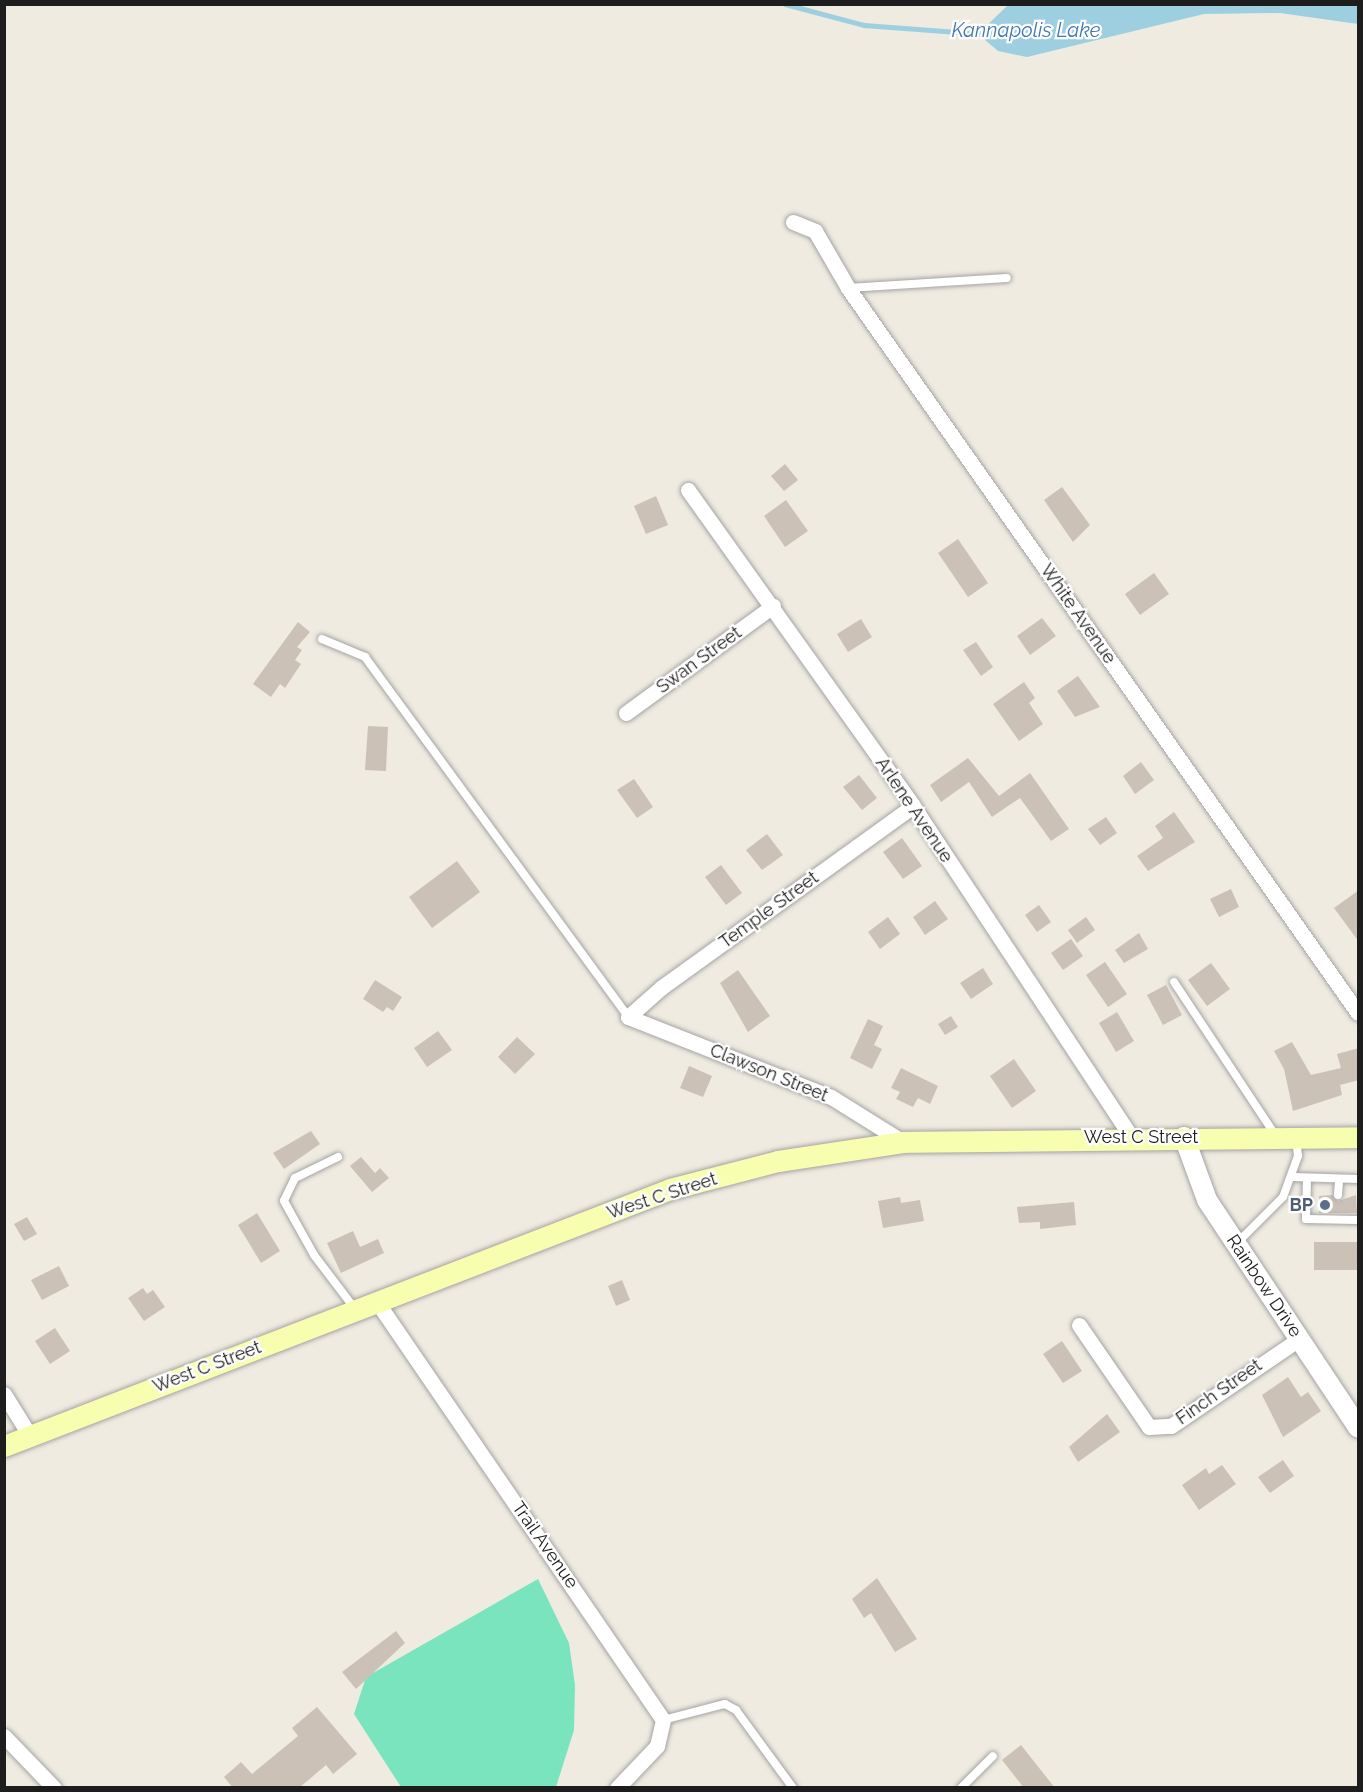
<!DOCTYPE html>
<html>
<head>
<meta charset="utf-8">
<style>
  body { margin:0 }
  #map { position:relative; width:1363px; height:1792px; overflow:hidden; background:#efebe1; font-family:Raleway,sans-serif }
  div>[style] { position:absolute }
  .pitch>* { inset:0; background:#79e4be }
  .water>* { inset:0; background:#9ecfe0 }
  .stream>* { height:5px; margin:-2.5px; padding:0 2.5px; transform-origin:2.5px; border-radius:2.5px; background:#9ecfe0 }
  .building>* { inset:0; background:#cbc1b7 }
  .roads { filter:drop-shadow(0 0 2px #a4a4a4) drop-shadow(0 0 2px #a4a4a4) }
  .service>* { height:8px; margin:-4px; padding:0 4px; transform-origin:4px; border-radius:4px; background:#fff }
  .minor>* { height:15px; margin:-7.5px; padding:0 7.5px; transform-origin:7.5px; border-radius:7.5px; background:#fff }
  .tertiary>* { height:20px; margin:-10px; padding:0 10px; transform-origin:10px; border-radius:10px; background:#fff }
  .secondary>* { height:21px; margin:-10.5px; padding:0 10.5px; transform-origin:10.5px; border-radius:10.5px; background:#f7feb0 }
  .dots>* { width:16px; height:16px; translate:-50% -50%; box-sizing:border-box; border:3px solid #fff; border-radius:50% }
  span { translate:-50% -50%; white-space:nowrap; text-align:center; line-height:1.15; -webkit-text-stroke:4.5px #fff; paint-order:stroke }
  .street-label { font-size:18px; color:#1d1d1d }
  .service-label { font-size:18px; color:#4e5e75; font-weight:700 }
  .right { translate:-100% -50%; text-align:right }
  .water-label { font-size:20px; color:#4277b3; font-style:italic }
  .frame { position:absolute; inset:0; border:6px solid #1d1d1d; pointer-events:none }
</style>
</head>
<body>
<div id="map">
  <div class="pitch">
    <i style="clip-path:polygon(538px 1579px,569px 1643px,575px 1685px,574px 1730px,556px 1787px,401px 1787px,354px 1714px,366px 1677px)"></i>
  </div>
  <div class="water">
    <i style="clip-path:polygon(1008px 5px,1358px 5px,1358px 24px,1280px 13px,1204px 14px,1027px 57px,998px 51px,978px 34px)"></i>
  </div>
  <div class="stream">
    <i style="left:785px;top:4px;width:82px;rotate:14.9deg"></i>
    <i style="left:864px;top:25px;width:120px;rotate:4.3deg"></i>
  </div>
  <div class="building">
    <i style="clip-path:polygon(785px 464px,798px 480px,784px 491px,771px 476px)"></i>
    <i style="clip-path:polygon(1062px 487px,1090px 525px,1073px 542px,1044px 500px)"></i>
    <i style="clip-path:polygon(656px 496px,668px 525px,646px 534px,634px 506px)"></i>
    <i style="clip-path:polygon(786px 500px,808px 531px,785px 547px,764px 516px)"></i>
    <i style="clip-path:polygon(958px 539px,988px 583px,968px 597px,938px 553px)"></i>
    <i style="clip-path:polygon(1154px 573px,1169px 594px,1140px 615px,1125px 594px)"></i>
    <i style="clip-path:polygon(1042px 618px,1056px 636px,1030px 655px,1017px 636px)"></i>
    <i style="clip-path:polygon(861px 619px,872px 637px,848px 652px,837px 634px)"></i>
    <i style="clip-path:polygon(298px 622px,310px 632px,297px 647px,302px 650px,295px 660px,301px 664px,285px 688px,280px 684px,271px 697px,253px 684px)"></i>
    <i style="clip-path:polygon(976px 642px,993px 667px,981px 676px,963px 650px)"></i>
    <i style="clip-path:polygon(1078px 676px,1100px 707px,1075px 717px,1057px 691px)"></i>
    <i style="clip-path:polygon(1024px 682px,1035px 698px,1029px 703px,1043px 724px,1019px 741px,993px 704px)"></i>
    <i style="clip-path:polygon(368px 726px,388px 727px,386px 771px,365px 770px)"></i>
    <i style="clip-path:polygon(968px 758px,999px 796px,1030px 773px,1069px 829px,1051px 841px,1020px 798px,992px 817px,969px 782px,941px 802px,930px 785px)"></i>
    <i style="clip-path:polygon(1141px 762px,1154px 780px,1135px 794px,1123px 776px)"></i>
    <i style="clip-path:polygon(859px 775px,877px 798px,862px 810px,843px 787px)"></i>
    <i style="clip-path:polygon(634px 779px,653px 807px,637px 818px,617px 790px)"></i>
    <i style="clip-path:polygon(1174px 812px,1195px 842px,1148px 871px,1137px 856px,1163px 838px,1155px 826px)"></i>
    <i style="clip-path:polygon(1106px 817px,1117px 833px,1100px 845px,1088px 829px)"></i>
    <i style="clip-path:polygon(767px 834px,783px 855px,762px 870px,746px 850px)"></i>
    <i style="clip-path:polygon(902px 838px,922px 866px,903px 879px,883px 852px)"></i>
    <i style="clip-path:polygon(457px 861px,480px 892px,432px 928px,409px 897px)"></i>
    <i style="clip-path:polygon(721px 865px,742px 893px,726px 905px,705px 877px)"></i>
    <i style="clip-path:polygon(1231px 889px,1239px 907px,1219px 917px,1210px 899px)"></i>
    <i style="clip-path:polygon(1359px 890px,1359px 942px,1334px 908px)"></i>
    <i style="clip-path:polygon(935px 901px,948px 919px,925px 935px,913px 917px)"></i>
    <i style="clip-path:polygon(1039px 905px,1051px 922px,1037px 932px,1025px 915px)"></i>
    <i style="clip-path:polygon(888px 917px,900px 934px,880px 949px,868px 932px)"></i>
    <i style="clip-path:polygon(1086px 917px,1095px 930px,1077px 943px,1068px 930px)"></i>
    <i style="clip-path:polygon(1139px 933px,1148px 949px,1124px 963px,1115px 950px)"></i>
    <i style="clip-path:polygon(1071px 939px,1083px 956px,1063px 970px,1051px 953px)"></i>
    <i style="clip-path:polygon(1105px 962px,1127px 994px,1108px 1007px,1086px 975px)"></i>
    <i style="clip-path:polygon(1211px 963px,1230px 989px,1207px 1006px,1188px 980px)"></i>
    <i style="clip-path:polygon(983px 968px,993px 984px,971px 999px,960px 983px)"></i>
    <i style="clip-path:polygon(738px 970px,770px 1016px,748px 1032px,720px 983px)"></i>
    <i style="clip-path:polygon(375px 980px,402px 997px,393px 1011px,387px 1007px,383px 1012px,363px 999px)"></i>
    <i style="clip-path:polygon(1166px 985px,1182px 1015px,1163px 1025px,1147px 995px)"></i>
    <i style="clip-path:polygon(1117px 1012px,1134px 1041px,1116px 1052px,1099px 1023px)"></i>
    <i style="clip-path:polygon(951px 1016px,958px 1027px,945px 1035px,938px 1024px)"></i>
    <i style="clip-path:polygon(868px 1019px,883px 1026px,874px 1045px,882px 1049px,872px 1069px,850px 1058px)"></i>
    <i style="clip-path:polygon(438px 1031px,452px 1050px,427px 1067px,414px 1048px)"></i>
    <i style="clip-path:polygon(517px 1037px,535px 1054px,515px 1074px,498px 1057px)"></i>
    <i style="clip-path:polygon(1292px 1042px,1311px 1075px,1341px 1068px,1337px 1054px,1359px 1048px,1359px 1080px,1340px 1085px,1342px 1095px,1293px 1111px,1284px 1069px,1274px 1051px)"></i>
    <i style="clip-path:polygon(1014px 1059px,1036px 1091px,1012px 1108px,990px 1076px)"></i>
    <i style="clip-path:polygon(689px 1066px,712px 1076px,703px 1097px,680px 1088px)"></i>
    <i style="clip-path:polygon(901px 1068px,938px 1086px,930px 1104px,918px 1098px,913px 1107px,896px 1099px,900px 1092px,891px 1088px)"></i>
    <i style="clip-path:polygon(311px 1131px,320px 1144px,284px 1169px,273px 1153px)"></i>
    <i style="clip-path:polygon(361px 1157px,375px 1173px,380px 1168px,389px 1178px,372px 1192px,350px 1166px)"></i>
    <i style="clip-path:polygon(1332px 1195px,1338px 1201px,1356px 1195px,1357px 1213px,1319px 1213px,1319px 1196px)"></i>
    <i style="clip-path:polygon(900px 1197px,901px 1203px,920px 1200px,924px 1221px,883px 1228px,878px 1201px)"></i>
    <i style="clip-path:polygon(1074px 1202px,1076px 1225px,1040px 1229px,1040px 1222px,1019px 1223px,1017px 1207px)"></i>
    <i style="clip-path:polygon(257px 1213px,280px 1251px,261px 1263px,238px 1225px)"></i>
    <i style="clip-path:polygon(27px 1217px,37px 1234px,24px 1241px,14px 1224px)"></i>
    <i style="clip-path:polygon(353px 1231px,360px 1247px,378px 1239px,384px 1253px,341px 1273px,327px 1243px)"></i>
    <i style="clip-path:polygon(1314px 1242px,1359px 1242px,1359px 1270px,1314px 1270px)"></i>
    <i style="clip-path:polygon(59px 1266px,69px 1286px,42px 1300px,31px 1280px)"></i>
    <i style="clip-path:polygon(622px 1280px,630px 1300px,616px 1306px,608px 1286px)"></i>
    <i style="clip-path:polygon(143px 1288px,147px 1294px,153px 1290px,165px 1307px,144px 1321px,128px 1298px)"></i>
    <i style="clip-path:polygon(55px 1328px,70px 1351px,50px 1364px,35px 1341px)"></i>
    <i style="clip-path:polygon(1062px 1341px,1082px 1371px,1063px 1383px,1043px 1354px)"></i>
    <i style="clip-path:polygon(1288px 1377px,1301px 1397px,1308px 1392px,1321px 1411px,1283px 1437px,1262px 1395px)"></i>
    <i style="clip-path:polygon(1107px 1414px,1120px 1432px,1078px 1462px,1069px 1447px)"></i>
    <i style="clip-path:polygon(1283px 1460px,1294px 1476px,1270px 1493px,1258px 1477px)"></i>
    <i style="clip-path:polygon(1222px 1465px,1236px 1484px,1199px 1510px,1182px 1485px,1206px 1468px,1209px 1474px)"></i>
    <i style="clip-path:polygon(877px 1578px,917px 1639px,895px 1652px,871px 1613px,864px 1618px,852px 1599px)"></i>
    <i style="clip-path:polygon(396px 1631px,405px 1643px,356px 1689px,342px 1672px)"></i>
    <i style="clip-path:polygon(317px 1707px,357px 1754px,333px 1774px,326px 1765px,299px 1788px,233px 1788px,224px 1777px,241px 1762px,252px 1774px,298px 1736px,292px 1728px)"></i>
    <i style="clip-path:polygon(1021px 1745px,1055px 1788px,1024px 1788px,1002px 1760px)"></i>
  </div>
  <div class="roads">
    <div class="service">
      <i style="left:848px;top:288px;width:159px;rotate:-3.6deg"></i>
      <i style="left:322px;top:639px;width:47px;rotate:22.7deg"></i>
      <i style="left:365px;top:657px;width:446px;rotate:53.8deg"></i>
      <i style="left:1174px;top:982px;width:185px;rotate:56.5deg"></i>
      <i style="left:338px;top:1157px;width:48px;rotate:154deg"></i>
      <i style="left:295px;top:1178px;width:25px;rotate:116deg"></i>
      <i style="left:284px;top:1201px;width:62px;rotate:60.9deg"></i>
      <i style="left:314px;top:1255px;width:68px;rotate:52.8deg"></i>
      <i style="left:1293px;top:1177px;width:65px;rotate:1.8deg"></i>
      <i style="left:1307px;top:1178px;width:41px;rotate:91.4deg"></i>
      <i style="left:1306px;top:1219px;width:52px;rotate:1.1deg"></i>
      <i style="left:1338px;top:1195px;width:16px;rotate:-86deg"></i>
      <i style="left:1237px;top:1243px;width:65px;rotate:-45deg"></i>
      <i style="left:1283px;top:1197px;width:44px;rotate:-69.9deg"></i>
      <i style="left:1298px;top:1156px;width:17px;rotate:-97deg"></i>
      <i style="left:663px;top:1720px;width:64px;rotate:-14.5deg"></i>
      <i style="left:725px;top:1704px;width:13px;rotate:29deg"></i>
      <i style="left:736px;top:1710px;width:97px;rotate:53.8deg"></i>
      <i style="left:961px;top:1788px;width:45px;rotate:-45deg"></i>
    </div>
    <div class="minor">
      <i style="left:793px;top:222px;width:24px;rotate:22deg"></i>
      <i style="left:815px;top:231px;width:66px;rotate:59.9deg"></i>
      <i style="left:848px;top:288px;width:886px;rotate:54.88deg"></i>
      <i style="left:688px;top:490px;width:388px;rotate:54.5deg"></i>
      <i style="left:913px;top:806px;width:396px;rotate:56.6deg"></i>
      <i style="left:626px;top:713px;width:182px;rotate:-36.1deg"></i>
      <i style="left:903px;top:1142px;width:85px;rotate:-148deg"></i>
      <i style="left:831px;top:1097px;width:218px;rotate:-158.5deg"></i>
      <i style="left:628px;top:1017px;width:45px;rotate:-41.4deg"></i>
      <i style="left:662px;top:987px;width:309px;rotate:-35.8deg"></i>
      <i style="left:377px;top:1302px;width:506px;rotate:55.62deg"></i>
      <i style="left:663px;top:1720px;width:27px;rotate:103deg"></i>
      <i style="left:657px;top:1746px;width:58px;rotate:133.6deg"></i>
      <i style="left:1079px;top:1325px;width:124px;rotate:55.5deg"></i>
      <i style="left:1149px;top:1427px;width:22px;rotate:-3deg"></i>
      <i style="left:1171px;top:1426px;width:155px;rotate:-34.2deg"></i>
      <i style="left:4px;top:1394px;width:49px;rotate:58.2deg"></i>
      <i style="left:4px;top:1736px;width:72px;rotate:46.1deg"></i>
    </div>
    <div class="tertiary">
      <i style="left:1184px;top:1137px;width:67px;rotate:69.9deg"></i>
      <i style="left:1207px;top:1200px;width:273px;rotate:56.4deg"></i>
    </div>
    <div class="secondary">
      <i style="left:4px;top:1446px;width:714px;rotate:-21.1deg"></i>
      <i style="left:670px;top:1189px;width:112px;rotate:-14.5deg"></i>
      <i style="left:778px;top:1161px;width:126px;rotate:-8.6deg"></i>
      <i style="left:903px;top:1142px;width:455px;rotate:-0.6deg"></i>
    </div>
  </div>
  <div class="dots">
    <i style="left:1325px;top:1205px;background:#5c6f8a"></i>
  </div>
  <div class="street-label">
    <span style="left:1078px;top:614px;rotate:55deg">White Avenue</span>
    <span style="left:699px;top:660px;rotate:-36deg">Swan Street</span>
    <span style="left:914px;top:810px;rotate:56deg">Arlene Avenue</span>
    <span style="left:769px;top:910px;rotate:-36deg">Temple Street</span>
    <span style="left:769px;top:1073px;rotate:22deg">Clawson Street</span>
    <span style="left:1141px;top:1137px">West C Street</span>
    <span style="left:662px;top:1196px;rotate:-18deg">West C Street</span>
    <span style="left:1264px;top:1286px;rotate:56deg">Rainbow Drive</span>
    <span style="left:207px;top:1367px;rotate:-21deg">West C Street</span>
    <span style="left:1219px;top:1392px;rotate:-35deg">Finch Street</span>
    <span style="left:545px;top:1545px;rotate:55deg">Trail Avenue</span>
  </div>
  <div class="service-label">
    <span class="right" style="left:1313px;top:1205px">BP</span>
  </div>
  <div class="water-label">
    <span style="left:1026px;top:30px">Kannapolis Lake</span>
  </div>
  <div class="frame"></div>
</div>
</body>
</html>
